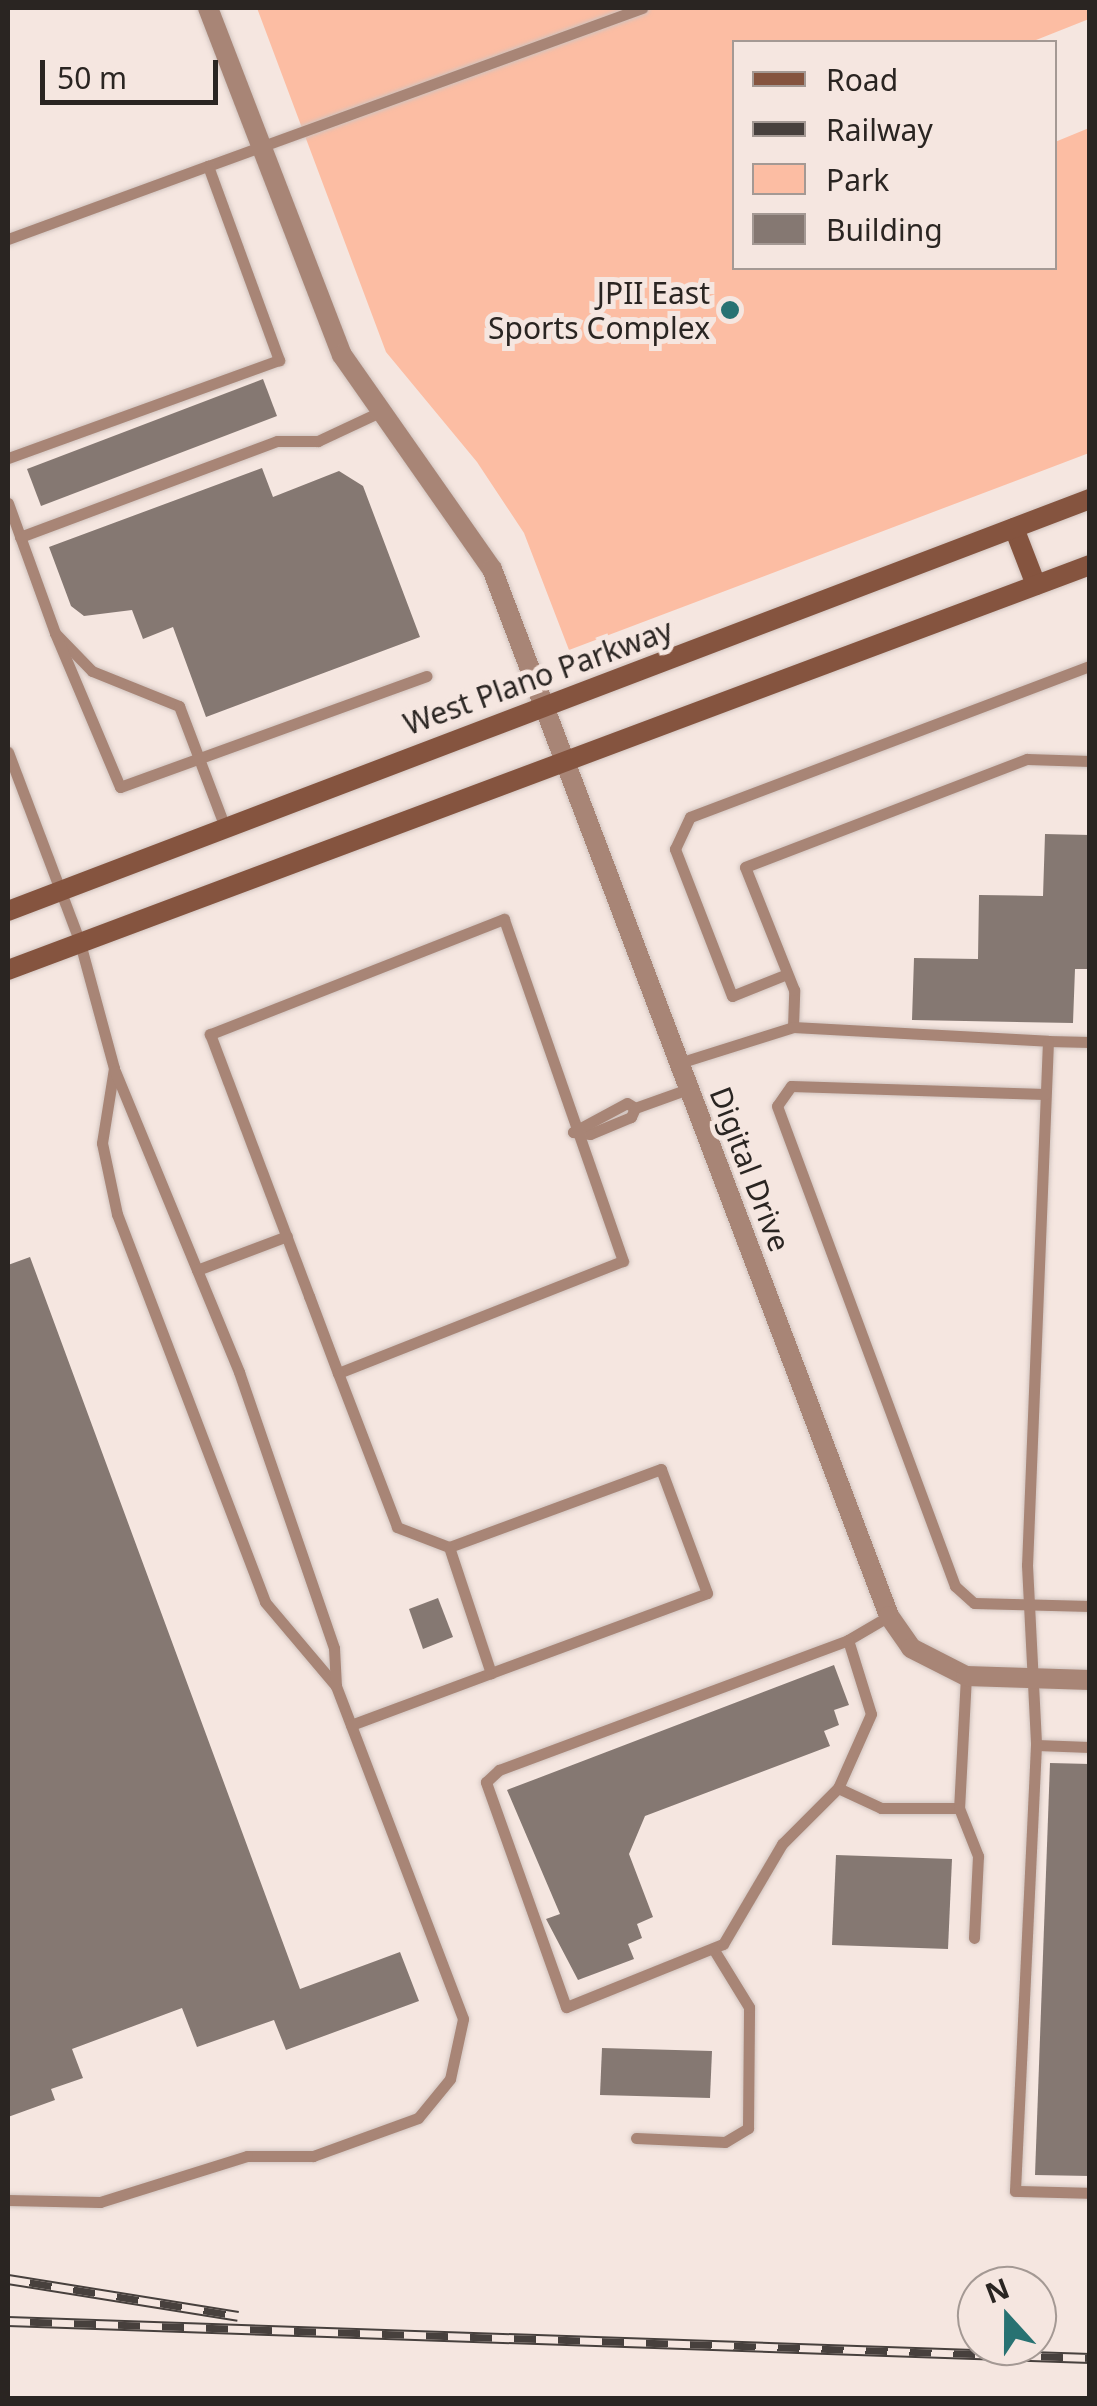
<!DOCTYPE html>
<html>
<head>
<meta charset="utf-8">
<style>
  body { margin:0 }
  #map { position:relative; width:1097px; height:2406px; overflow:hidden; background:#f5e6e0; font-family:"Noto Sans",sans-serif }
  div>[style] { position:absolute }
  .green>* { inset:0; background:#fcbda3 }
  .building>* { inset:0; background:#857872 }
  .roads { filter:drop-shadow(0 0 2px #d0c3be) drop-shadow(0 0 2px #d0c3be) }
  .lane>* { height:11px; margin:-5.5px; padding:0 5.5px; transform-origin:5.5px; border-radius:5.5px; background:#a88576 }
  .street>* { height:20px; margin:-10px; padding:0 10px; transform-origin:10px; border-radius:10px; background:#a88576 }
  .secondary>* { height:20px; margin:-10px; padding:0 10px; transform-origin:10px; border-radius:10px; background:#85543f }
  .rail>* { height:11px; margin-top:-5.5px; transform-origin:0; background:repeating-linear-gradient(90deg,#f5e6e0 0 22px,#47403d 0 44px); box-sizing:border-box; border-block:2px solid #47403d }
  .dots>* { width:28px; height:28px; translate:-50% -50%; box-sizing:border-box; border:5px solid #f5e6e0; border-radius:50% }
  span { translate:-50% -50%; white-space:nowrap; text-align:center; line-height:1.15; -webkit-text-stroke:10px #f5e6e0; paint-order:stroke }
  .poi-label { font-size:30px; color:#2a2522 }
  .right { translate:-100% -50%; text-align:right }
  .street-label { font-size:30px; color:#2a2522 }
  .frame { position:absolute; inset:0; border:10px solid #2a2522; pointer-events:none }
  .legend { position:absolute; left:732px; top:40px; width:325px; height:230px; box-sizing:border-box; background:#f5e6e0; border:2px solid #a49994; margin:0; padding:12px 18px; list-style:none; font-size:30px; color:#2a2522 }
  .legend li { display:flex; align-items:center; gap:20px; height:50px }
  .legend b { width:50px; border:2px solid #a49994 }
  .north { position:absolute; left:957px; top:2266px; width:100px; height:100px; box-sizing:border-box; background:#f5e6e0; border:2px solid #a49994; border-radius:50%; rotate:339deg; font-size:28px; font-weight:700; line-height:40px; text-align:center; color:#2a2522 }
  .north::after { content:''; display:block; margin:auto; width:35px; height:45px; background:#287272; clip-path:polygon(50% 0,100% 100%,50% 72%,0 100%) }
  .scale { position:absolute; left:40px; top:60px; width:178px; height:45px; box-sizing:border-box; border:5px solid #2a2522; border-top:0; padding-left:12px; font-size:30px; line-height:35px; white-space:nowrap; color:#2a2522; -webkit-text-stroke:8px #f5e6e0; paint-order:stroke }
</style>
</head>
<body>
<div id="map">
  <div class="green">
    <i style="clip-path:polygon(257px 8px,1089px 8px,1089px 19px,1031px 42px,734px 42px,734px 268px,1054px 268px,1055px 142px,1089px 128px,1089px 453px,569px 650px,524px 533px,477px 462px,386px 352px)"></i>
  </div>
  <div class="building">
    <i style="clip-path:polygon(263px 379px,277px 416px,41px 506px,27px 469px)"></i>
    <i style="clip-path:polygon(262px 468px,273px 497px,339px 471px,363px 486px,420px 637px,206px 717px,173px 627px,143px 639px,132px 610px,84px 616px,71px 606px,49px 547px)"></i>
    <i style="clip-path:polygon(1045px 834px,1090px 835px,1090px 969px,1075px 969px,1073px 1023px,912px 1020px,914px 958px,978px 959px,979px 895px,1043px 896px)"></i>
    <i style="clip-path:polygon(30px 1257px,300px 1989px,400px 1952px,419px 2001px,286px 2050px,274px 2020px,197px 2047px,182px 2008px,72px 2049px,83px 2078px,51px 2089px,55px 2100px,8px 2117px,8px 1265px)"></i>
    <i style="clip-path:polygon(438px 1598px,453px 1637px,423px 1649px,409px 1609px)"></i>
    <i style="clip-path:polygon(834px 1665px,849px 1705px,834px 1710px,839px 1725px,824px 1731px,830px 1746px,645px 1816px,629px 1854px,653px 1917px,637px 1924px,642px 1938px,628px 1944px,634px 1959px,578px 1980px,546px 1919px,560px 1914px,507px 1790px)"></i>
    <i style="clip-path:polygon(1050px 1763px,1090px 1764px,1090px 2176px,1035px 2175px)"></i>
    <i style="clip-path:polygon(836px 1855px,952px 1859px,948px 1949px,832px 1945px)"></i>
    <i style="clip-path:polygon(602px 2048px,712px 2051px,710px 2098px,600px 2095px)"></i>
  </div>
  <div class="roads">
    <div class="lane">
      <i style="left:208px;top:166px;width:462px;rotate:-20deg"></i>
      <i style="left:8px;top:239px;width:213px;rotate:-20.1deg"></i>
      <i style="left:208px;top:166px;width:207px;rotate:69.9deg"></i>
      <i style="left:279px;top:360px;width:288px;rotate:160.1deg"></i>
      <i style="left:8px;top:503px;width:138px;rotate:70.1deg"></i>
      <i style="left:55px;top:633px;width:53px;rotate:45.8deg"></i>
      <i style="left:92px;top:671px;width:94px;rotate:21.9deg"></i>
      <i style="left:179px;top:706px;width:129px;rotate:69.2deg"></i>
      <i style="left:20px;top:537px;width:274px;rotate:-20.5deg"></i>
      <i style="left:277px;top:441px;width:41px"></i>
      <i style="left:318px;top:441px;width:71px;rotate:-25.1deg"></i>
      <i style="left:55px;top:633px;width:167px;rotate:67.1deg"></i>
      <i style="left:120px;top:787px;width:326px;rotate:-19.9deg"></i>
      <i style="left:8px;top:752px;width:204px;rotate:69.3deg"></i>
      <i style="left:80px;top:943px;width:130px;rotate:74.8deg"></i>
      <i style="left:114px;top:1068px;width:76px;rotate:99.1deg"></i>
      <i style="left:102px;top:1143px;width:73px;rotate:78.1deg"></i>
      <i style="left:117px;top:1214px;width:415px;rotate:69.1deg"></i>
      <i style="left:265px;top:1602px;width:110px;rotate:49.8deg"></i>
      <i style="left:336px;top:1686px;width:356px;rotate:69.1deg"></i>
      <i style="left:463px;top:2019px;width:61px;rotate:102.2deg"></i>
      <i style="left:450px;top:2079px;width:50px;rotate:129.4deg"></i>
      <i style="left:418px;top:2118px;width:112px;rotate:160.1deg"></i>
      <i style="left:313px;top:2156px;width:66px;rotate:180deg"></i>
      <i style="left:247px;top:2156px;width:154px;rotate:162.6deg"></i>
      <i style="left:100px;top:2202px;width:92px;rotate:-178.8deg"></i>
      <i style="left:787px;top:974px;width:59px;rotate:158.2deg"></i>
      <i style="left:732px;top:996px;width:158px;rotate:-111.2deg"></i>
      <i style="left:675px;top:849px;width:35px;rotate:-65deg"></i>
      <i style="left:690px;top:817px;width:428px;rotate:-20.7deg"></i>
      <i style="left:793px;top:1027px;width:37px;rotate:-88deg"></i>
      <i style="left:794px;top:990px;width:132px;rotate:-111.7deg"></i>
      <i style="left:745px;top:867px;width:302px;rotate:-21deg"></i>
      <i style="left:1027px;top:759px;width:63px;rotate:1.8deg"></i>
      <i style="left:1048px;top:1041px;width:42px;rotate:1.4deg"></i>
      <i style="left:679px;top:1063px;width:120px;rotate:-17.5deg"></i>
      <i style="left:793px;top:1027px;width:255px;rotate:3.1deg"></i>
      <i style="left:1048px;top:1041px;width:524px;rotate:92.29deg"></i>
      <i style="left:1027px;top:1565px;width:180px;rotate:87.1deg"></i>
      <i style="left:115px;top:1071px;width:326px;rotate:67.6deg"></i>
      <i style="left:239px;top:1372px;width:292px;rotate:71deg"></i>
      <i style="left:334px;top:1648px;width:38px;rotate:87deg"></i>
      <i style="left:1045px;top:1094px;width:254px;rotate:-178.2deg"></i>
      <i style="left:791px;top:1086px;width:24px;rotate:125deg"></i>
      <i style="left:777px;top:1106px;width:512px;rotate:69.65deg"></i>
      <i style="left:955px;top:1586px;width:25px;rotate:42deg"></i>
      <i style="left:974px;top:1603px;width:116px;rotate:1.5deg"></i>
      <i style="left:627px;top:1103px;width:9px;rotate:32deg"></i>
      <i style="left:635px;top:1108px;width:10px;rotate:114deg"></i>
      <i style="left:631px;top:1117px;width:44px;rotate:157.5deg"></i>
      <i style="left:590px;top:1134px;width:17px;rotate:-173deg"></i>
      <i style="left:573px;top:1132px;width:61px;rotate:-28.2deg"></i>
      <i style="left:635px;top:1108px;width:56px;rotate:-19.7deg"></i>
      <i style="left:197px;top:1270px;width:96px;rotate:-20.7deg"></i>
      <i style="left:338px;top:1373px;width:306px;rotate:-21.5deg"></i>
      <i style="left:623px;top:1261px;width:362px;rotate:-109.2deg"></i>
      <i style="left:504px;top:919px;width:316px;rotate:158.6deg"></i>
      <i style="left:210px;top:1034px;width:280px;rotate:69.3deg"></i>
      <i style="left:309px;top:1296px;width:82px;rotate:69.4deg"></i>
      <i style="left:338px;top:1373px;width:165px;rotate:69deg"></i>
      <i style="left:397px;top:1527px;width:56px;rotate:21deg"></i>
      <i style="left:889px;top:1616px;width:48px;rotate:149.7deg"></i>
      <i style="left:848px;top:1640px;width:77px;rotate:72.7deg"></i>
      <i style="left:871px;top:1714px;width:81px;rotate:114deg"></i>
      <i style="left:838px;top:1788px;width:47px;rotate:24.9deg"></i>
      <i style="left:881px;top:1808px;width:78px"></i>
      <i style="left:966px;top:1676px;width:132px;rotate:93deg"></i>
      <i style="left:959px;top:1808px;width:52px;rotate:68.4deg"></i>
      <i style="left:978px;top:1856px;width:82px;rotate:92.8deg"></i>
      <i style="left:351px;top:1725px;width:149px;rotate:-20.4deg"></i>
      <i style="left:491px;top:1673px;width:230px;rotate:-20.3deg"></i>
      <i style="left:707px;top:1593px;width:132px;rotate:-110.4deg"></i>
      <i style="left:661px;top:1469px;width:226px;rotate:159.8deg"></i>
      <i style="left:449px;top:1547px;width:133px;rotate:71.6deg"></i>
      <i style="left:1090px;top:1747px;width:54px;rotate:-177.9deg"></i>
      <i style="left:1036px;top:1745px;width:446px;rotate:92.7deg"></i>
      <i style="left:1015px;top:2191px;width:75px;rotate:1.5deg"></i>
      <i style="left:838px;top:1788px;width:79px;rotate:135deg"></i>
      <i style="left:782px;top:1844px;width:116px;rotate:120.5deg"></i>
      <i style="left:723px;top:1944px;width:169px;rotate:158.1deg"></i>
      <i style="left:566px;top:2007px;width:239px;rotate:-109.6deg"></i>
      <i style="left:486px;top:1782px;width:18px;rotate:-43deg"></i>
      <i style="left:499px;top:1770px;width:372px;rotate:-20.4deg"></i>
      <i style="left:636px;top:2138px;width:89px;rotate:2.6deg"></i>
      <i style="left:725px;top:2142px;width:27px;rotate:-31deg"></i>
      <i style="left:748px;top:2128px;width:121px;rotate:-89.5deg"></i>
      <i style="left:749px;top:2007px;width:67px;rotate:-121.6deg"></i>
    </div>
    <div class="street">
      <i style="left:208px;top:8px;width:372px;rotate:68.9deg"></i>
      <i style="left:342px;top:355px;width:261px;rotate:55deg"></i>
      <i style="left:492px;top:569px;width:1120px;rotate:69.23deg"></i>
      <i style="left:889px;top:1616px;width:39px;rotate:55deg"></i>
      <i style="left:911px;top:1648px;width:62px;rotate:27deg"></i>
      <i style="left:966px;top:1676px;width:124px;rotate:1.8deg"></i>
    </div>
    <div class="secondary">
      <i style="left:1014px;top:528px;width:61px;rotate:68.9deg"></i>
      <i style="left:8px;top:911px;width:1158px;rotate:-20.85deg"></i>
      <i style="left:8px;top:970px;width:1155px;rotate:-20.52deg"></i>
    </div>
  </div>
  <div class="rail">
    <i style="left:8px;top:2279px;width:233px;rotate:9.1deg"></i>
    <i style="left:8px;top:2321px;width:1083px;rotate:1.96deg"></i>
  </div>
  <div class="dots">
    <i style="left:730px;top:310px;background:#287272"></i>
  </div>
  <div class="poi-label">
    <span class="right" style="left:710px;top:310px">JPII East<br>Sports Complex</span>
  </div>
  <div class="street-label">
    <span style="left:538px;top:677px;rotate:-20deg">West Plano Parkway</span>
    <span style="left:750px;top:1169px;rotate:69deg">Digital Drive</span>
  </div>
  <div class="frame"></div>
  <ul class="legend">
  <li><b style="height:12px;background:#85543f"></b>Road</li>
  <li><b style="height:12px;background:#47403d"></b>Railway</li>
  <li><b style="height:28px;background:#fcbda3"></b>Park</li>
  <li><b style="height:28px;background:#857872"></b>Building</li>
  </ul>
  <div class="north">N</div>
  <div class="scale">50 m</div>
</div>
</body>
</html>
